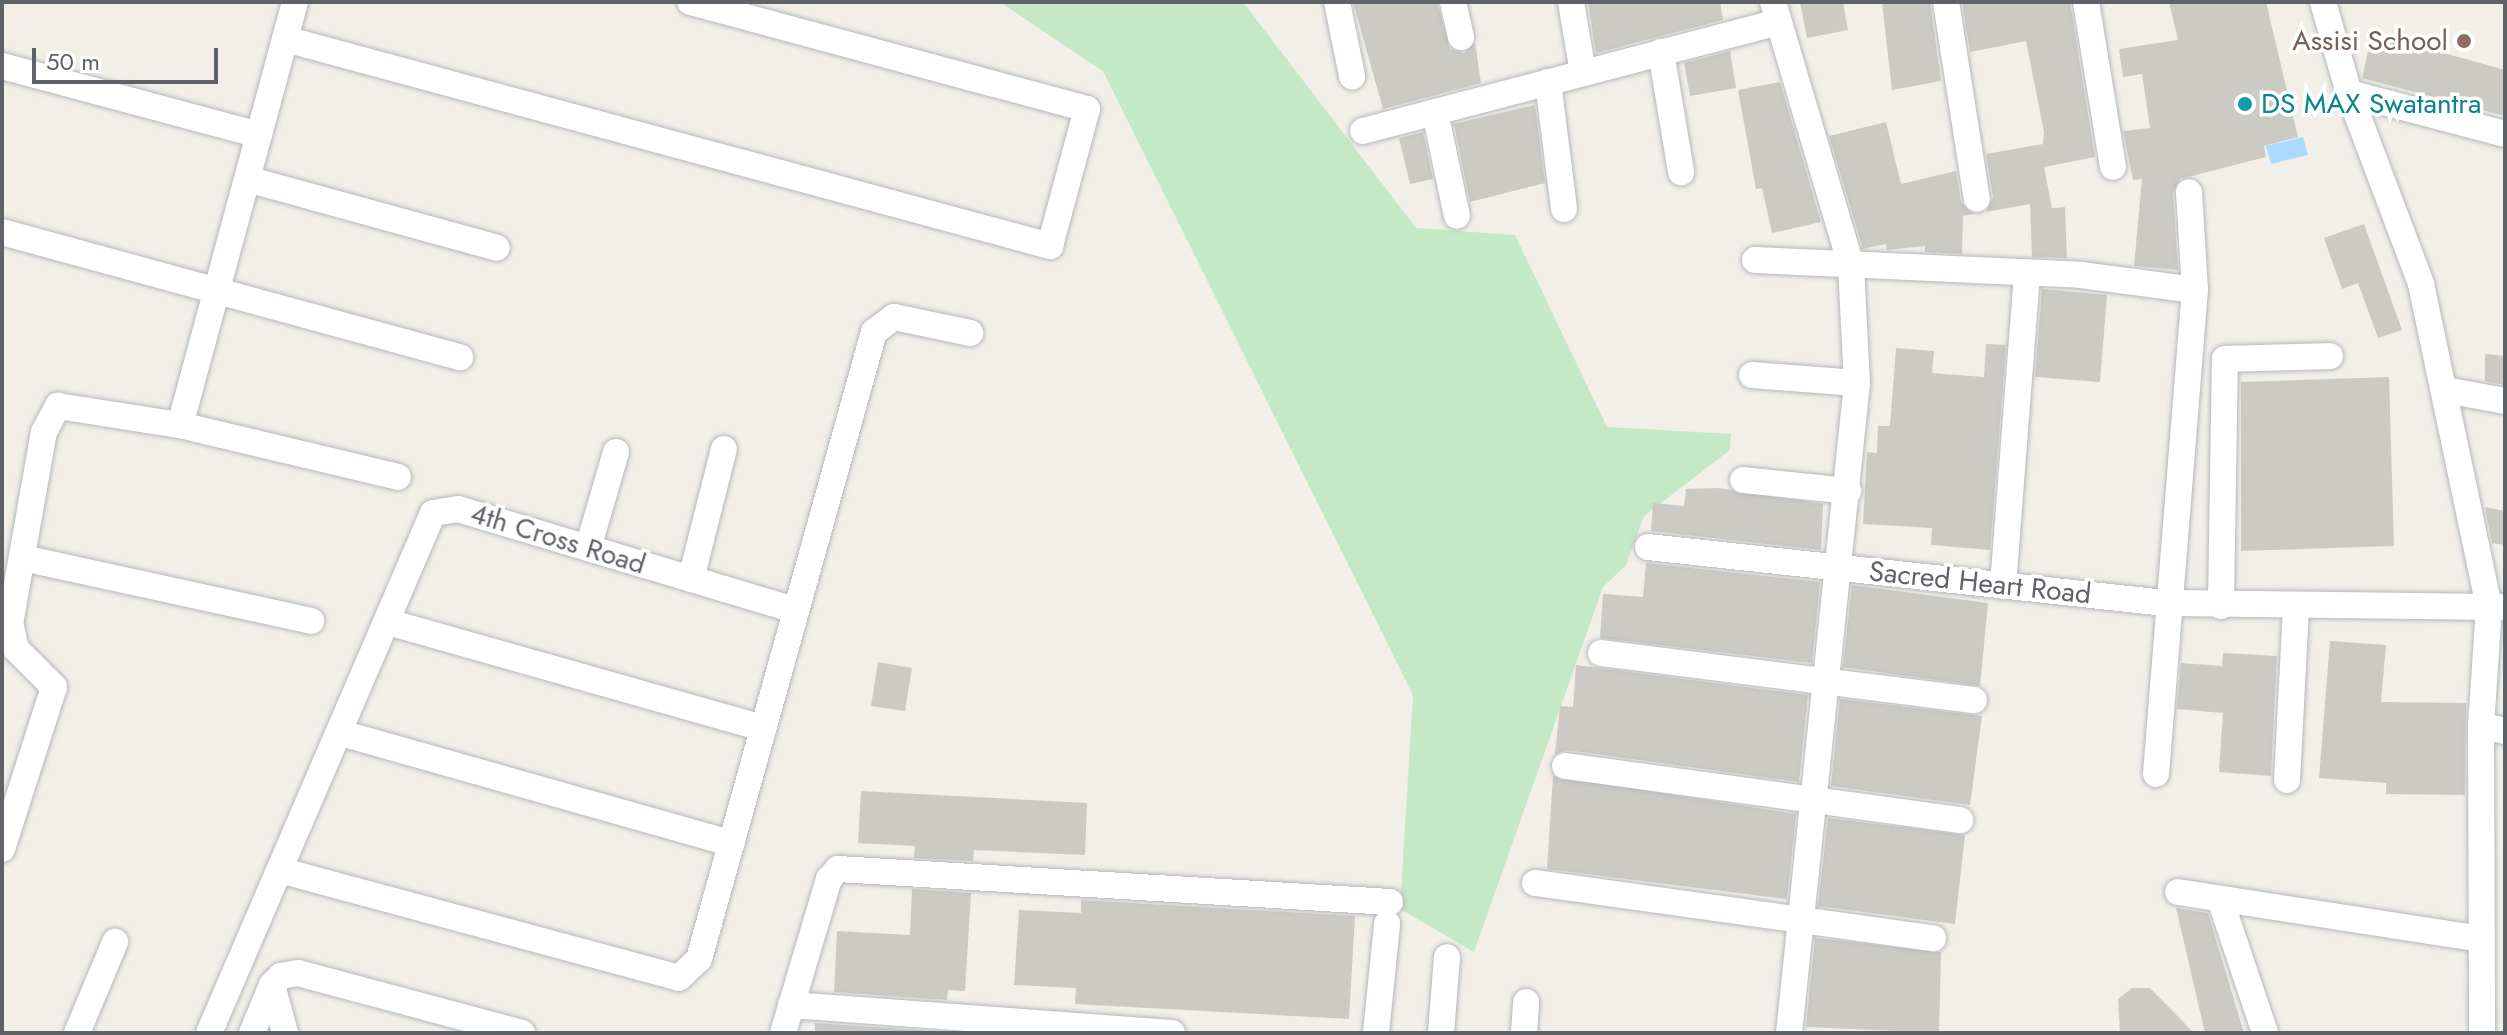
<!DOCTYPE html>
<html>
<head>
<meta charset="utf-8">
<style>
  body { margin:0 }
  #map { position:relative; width:2507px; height:1035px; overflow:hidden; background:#f1efe8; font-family:Jost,sans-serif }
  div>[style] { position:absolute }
  .green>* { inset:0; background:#c5e8c5 }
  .water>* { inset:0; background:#aadaff }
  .building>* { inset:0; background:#cccac5 }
  .roads { filter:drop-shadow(0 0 2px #b5b8bc) drop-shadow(0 0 2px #b5b8bc) }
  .minor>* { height:26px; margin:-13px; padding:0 13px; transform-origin:13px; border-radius:13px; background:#fff }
  .dots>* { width:22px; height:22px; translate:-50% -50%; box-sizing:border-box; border:4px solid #fff; border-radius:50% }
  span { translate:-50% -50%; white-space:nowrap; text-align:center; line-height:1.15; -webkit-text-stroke:7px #fff; paint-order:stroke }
  .education-label { font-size:28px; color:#785e54 }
  .right { translate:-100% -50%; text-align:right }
  .culture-label { font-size:28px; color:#0d838f }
  .left { translate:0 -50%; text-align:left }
  .street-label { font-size:28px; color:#5f6368 }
  .frame { position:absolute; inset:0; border:4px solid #5f6368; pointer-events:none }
  .scale { position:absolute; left:32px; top:48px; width:186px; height:36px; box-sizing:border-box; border:4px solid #5f6368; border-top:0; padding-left:10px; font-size:24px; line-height:28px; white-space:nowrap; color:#5f6368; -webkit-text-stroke:6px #fff; paint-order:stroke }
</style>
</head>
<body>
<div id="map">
  <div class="green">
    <i style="clip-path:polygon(1000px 2px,1243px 2px,1416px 228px,1515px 235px,1607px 427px,1731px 434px,1730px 450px,1644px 516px,1626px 565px,1603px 587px,1474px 952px,1400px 909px,1413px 695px,1103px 71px)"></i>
  </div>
  <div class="water">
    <i style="clip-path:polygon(2303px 137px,2308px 155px,2271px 164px,2266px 146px)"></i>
  </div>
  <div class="building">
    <i style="clip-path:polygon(1353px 2px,1437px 2px,1450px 49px,1464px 53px,1475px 43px,1481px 83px,1383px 109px)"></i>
    <i style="clip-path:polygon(1588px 2px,1720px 2px,1723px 20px,1596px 53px)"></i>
    <i style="clip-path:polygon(1800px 2px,1843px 2px,1848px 30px,1807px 38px)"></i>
    <i style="clip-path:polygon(1882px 2px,1930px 2px,1941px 81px,1892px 90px)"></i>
    <i style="clip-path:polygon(1962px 2px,2070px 2px,2095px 157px,2044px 167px,2052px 208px,2065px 207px,2067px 258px,2032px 257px,2030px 204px,1986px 212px,1993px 197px,1986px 154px,2043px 144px,2044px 132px,2026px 41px,1970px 52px)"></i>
    <i style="clip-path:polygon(2169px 2px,2266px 2px,2298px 137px,2264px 146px,2266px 157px,2180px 179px,2173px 193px,2178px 270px,2134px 266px,2142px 179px,2133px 180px,2123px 131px,2150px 128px,2142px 74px,2123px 77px,2119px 49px,2178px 40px)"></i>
    <i style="clip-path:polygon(2372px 33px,2505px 70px,2505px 116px,2362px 78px)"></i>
    <i style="clip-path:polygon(1730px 51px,1736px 88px,1690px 96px,1684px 63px)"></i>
    <i style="clip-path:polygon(1780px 82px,1821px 222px,1772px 233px,1762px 188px,1756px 189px,1738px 90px)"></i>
    <i style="clip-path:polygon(1535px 105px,1545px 183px,1470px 202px,1454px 124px)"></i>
    <i style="clip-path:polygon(1886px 122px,1901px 184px,1956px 171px,1961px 202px,1974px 214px,1963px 216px,1962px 254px,1925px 252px,1925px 246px,1887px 250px,1886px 244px,1863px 249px,1829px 136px)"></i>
    <i style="clip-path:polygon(1423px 132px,1433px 179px,1410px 184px,1399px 138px)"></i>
    <i style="clip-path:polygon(2364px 224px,2402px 330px,2378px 338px,2358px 283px,2342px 289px,2324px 238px)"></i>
    <i style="clip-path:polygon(2042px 289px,2107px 295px,2100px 382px,2035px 377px)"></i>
    <i style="clip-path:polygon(1986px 344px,2006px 345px,1990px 550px,1931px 545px,1932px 528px,1863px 524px,1867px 452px,1877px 453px,1878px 426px,1890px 426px,1896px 348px,1934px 351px,1932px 373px,1984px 377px)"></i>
    <i style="clip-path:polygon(2485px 354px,2505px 356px,2505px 385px,2485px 381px)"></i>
    <i style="clip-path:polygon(2389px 377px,2394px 546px,2241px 551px,2241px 382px)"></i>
    <i style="clip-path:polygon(1719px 488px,1823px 504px,1821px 550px,1651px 531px,1653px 503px,1684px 506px,1686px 489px)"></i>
    <i style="clip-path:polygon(2485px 507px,2505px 511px,2505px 545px,2492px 543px)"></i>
    <i style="clip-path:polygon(1646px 563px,1820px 582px,1812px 663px,1600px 638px,1603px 594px,1643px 597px)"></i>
    <i style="clip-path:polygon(1852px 585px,1988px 603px,1980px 686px,1843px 667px)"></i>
    <i style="clip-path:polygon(2330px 641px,2386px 645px,2381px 702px,2466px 703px,2465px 795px,2386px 794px,2386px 783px,2319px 778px)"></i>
    <i style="clip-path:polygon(2223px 653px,2277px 656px,2271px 776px,2219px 772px,2223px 713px,2177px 709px,2181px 663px,2222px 666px)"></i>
    <i style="clip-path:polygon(878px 662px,912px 668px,905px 711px,871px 706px)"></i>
    <i style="clip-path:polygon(1576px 665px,1808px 695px,1799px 782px,1567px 750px,1555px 754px,1560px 706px,1573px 707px)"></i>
    <i style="clip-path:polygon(1840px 699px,1982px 716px,1970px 805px,1831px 786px)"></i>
    <i style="clip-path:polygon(1553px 776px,1796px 814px,1787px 899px,1547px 869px)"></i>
    <i style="clip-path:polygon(861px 791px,1087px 803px,1085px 855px,974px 850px,973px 861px,914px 858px,915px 846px,858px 843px)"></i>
    <i style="clip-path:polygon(1828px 818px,1965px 835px,1955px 924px,1818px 906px)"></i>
    <i style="clip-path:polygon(912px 889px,971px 893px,965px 991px,948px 990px,947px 1000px,834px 992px,837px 931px,910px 935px)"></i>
    <i style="clip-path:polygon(1081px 900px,1355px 916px,1349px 1019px,1075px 1004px,1076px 988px,1014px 985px,1019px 910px,1081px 913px)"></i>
    <i style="clip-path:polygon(2176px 908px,2208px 913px,2244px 1033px,2205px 1033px)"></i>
    <i style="clip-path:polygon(1815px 938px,1941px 952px,1939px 1033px,1806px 1027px)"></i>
    <i style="clip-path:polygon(2132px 988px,2150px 988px,2194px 1033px,2120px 1033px,2118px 999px)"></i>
    <i style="clip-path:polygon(815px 1023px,946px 1032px,946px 1033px,815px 1033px)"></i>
  </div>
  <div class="roads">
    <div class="minor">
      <i style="left:295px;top:2px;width:438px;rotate:105.2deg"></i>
      <i style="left:180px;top:425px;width:224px;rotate:13.4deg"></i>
      <i style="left:1337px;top:2px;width:76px;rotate:78.5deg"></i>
      <i style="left:1453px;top:2px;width:36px;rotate:77deg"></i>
      <i style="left:1571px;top:2px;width:72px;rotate:80.4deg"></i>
      <i style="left:1773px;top:2px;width:275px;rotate:73.5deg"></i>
      <i style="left:1851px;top:266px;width:117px;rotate:87.1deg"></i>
      <i style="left:1857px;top:383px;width:654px;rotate:95.97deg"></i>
      <i style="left:1946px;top:2px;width:199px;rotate:81.1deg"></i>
      <i style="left:2086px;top:2px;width:167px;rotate:80.7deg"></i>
      <i style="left:2323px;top:2px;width:95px;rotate:74.1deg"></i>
      <i style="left:2349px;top:93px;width:204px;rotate:69.3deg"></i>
      <i style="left:2421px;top:284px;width:329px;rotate:78.1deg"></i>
      <i style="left:2489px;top:606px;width:119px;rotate:93.8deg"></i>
      <i style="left:2481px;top:725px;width:308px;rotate:89.8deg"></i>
      <i style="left:285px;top:39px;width:793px;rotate:15.14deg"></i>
      <i style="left:1050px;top:246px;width:142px;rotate:-74.9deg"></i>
      <i style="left:1087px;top:109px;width:411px;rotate:-164.9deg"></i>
      <i style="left:1661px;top:52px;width:122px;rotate:80.5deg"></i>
      <i style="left:2px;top:66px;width:266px;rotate:15deg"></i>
      <i style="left:1548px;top:82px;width:128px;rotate:82.8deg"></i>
      <i style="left:2349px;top:93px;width:161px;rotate:14.7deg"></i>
      <i style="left:1435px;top:112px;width:106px;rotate:78.1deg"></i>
      <i style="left:1363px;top:131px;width:429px;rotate:-14.7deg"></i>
      <i style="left:247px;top:179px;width:259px;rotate:15.4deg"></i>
      <i style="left:2px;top:232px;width:475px;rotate:15.3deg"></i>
      <i style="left:1755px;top:260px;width:326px;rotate:2.6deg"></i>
      <i style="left:2081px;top:275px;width:115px;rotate:7.5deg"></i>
      <i style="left:1752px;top:375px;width:105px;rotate:4.4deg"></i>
      <i style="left:2445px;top:390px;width:61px;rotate:10.4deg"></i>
      <i style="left:1743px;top:480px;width:106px;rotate:6deg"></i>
      <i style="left:1648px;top:547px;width:520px;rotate:6.18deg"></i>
      <i style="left:2165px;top:603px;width:340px;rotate:0.7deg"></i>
      <i style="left:588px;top:548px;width:100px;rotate:-73.7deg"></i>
      <i style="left:23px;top:558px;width:295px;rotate:12.3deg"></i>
      <i style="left:691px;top:579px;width:134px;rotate:-75.8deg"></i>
      <i style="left:2003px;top:586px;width:312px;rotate:-85.6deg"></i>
      <i style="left:2221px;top:606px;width:247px;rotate:-89.1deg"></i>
      <i style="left:2225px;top:359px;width:105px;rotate:-1.6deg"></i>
      <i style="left:388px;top:622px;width:387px;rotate:15.8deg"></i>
      <i style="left:1601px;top:653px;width:376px;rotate:7.2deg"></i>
      <i style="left:2481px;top:725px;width:25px;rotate:14deg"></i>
      <i style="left:341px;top:733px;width:406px;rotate:15.8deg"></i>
      <i style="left:1565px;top:766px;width:399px;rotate:7.8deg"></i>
      <i style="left:2156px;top:774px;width:486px;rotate:-85.4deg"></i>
      <i style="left:2195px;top:290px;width:98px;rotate:-93.5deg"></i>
      <i style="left:2287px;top:780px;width:171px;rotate:-87deg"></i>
      <i style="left:2px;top:849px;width:170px;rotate:-72.2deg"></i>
      <i style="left:54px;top:687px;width:54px;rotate:-135deg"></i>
      <i style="left:16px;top:649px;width:26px;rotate:-103deg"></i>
      <i style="left:10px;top:624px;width:195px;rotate:-80deg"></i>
      <i style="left:44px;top:432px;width:30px;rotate:-62deg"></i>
      <i style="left:58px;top:406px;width:123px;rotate:8.9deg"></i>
      <i style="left:283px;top:871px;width:410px;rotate:15.1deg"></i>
      <i style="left:679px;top:978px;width:28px;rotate:-44deg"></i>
      <i style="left:699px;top:959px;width:651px;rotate:-74.41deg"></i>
      <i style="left:874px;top:332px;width:25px;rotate:-37deg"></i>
      <i style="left:894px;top:317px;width:78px;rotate:11.9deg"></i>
      <i style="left:1535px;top:883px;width:402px;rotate:7.9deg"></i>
      <i style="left:2178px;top:892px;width:306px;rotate:8.8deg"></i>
      <i style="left:2220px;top:899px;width:141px;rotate:71.4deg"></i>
      <i style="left:272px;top:985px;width:50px;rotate:74.8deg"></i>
      <i style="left:791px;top:1005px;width:382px;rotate:4.2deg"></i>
      <i style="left:77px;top:1033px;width:99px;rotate:-67.3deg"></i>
      <i style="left:209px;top:1033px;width:566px;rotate:-66.7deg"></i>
      <i style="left:433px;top:513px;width:25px;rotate:-9deg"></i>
      <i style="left:458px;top:509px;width:351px;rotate:16.7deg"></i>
      <i style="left:252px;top:1033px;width:52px;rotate:-67.4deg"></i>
      <i style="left:272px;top:985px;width:13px;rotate:-45deg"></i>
      <i style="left:281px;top:976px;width:17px;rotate:-10deg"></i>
      <i style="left:298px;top:973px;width:232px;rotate:15deg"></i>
      <i style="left:783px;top:1033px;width:161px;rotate:-73.4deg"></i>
      <i style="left:829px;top:879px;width:13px;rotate:-48deg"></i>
      <i style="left:838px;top:869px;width:553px;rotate:3.42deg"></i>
      <i style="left:1376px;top:1033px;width:110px;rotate:-84.2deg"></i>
      <i style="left:1441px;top:1033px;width:76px;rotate:-85.5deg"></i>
      <i style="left:1524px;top:1033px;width:31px;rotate:-86deg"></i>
    </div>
  </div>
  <div class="dots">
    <i style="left:2464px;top:41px;background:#8d6e63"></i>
    <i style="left:2245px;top:104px;background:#0f9aa8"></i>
  </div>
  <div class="education-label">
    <span class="right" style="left:2448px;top:41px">Assisi School</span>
  </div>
  <div class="culture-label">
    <span class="left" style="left:2261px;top:104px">DS MAX Swatantra</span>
  </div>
  <div class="street-label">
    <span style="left:558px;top:539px;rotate:17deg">4th Cross Road</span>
    <span style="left:1980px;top:583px;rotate:6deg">Sacred Heart Road</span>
  </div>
  <div class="frame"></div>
  <div class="scale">50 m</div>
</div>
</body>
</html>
